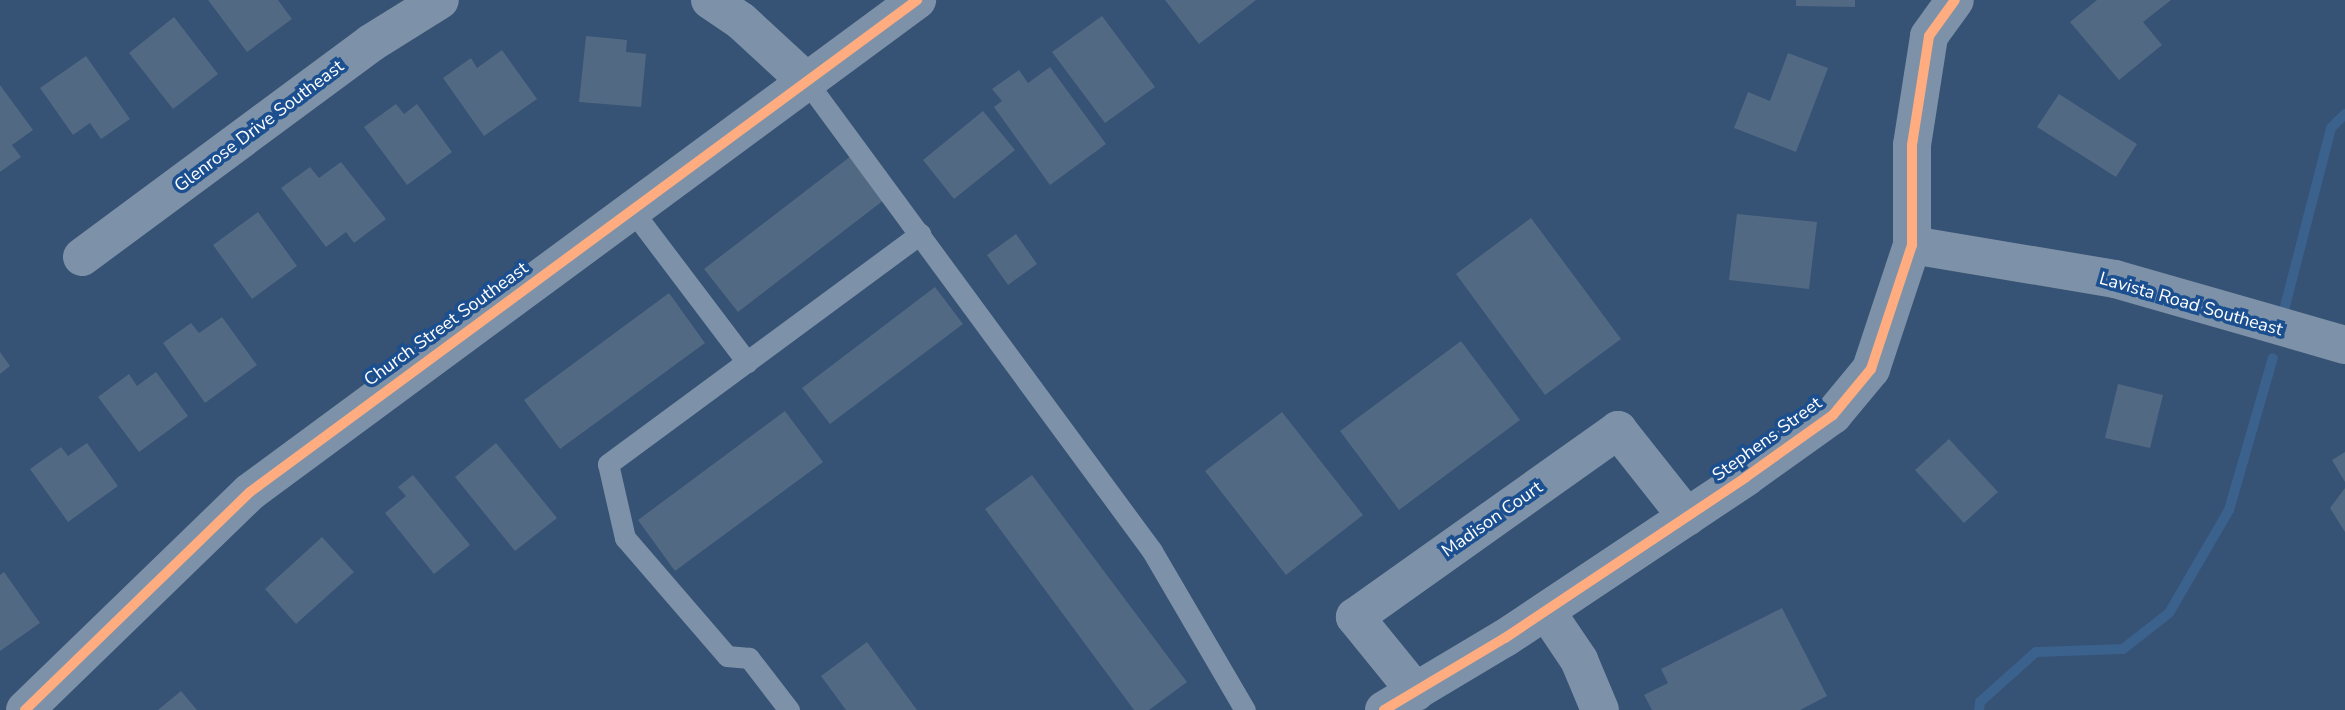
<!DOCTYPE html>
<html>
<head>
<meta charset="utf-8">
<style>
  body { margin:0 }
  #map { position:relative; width:2345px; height:710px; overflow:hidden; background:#365274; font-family:"Nunito Sans",sans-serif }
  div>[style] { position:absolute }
  .stream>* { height:10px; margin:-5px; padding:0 5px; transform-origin:5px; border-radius:5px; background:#3b618d }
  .building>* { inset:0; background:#526984 }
  .service>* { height:21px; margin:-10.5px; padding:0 10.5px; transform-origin:10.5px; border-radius:10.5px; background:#7d92a8 }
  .minor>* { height:38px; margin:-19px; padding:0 19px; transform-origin:19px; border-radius:19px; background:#7d92a8 }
  .tertiary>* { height:38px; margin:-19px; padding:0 19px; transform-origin:19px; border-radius:19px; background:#7d92a8 }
  .cycleway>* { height:10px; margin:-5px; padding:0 5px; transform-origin:5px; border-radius:5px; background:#ffac80 }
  span { translate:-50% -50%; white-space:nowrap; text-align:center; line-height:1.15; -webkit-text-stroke:7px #1b4f8f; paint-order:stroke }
  .street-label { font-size:18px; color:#fff }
</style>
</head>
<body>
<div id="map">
  <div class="stream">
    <i style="left:2283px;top:314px;width:192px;rotate:-75.5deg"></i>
    <i style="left:2331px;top:128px;width:20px;rotate:-45deg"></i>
    <i style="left:1979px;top:710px;width:8px;rotate:-83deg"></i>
    <i style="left:1980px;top:702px;width:75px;rotate:-41.8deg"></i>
    <i style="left:2036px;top:652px;width:87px;rotate:-2deg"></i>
    <i style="left:2123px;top:649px;width:58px;rotate:-38deg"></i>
    <i style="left:2169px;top:613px;width:119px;rotate:-59.8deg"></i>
    <i style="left:2229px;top:510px;width:158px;rotate:-73.9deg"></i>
  </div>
  <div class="building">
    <i style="clip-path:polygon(208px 0,278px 0,292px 19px,247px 52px)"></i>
    <i style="clip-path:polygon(1165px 0,1256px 0,1199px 44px)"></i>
    <i style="clip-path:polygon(1796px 0,1855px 0,1855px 7px,1796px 6px)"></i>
    <i style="clip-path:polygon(2097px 0,2171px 0,2143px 22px,2162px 45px,2119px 80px,2070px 22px)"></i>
    <i style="clip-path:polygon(1102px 16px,1155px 87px,1105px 123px,1052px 52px)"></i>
    <i style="clip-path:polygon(174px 17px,218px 74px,173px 109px,129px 53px)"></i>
    <i style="clip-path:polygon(586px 36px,627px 40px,626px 52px,646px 54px,641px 107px,579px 102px)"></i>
    <i style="clip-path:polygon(502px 50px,537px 99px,484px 136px,443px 78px,471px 58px,477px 68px)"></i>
    <i style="clip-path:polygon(1788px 53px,1828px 68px,1796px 152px,1734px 128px,1748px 92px,1770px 101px)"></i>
    <i style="clip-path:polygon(86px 56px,130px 119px,101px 139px,90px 123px,73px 135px,40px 88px)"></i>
    <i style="clip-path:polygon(1050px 67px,1106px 144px,1050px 185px,994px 107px,1002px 101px,992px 89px,1019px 70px,1028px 83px)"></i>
    <i style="clip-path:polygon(0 85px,33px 130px,12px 145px,21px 157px,0 172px)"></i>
    <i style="clip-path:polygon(2059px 94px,2137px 144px,2116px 177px,2037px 127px)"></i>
    <i style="clip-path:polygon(396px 104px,404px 114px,417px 104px,452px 152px,407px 185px,364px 127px)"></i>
    <i style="clip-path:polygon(983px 111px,1015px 150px,954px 199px,923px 160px)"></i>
    <i style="clip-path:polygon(851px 156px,884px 200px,738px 312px,704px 269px)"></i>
    <i style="clip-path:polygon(341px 162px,386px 219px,354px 243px,346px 232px,326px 247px,281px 188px,310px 167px,319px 178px)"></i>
    <i style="clip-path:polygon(258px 212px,297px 266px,252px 299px,213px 245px)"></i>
    <i style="clip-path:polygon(1737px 214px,1817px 222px,1809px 289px,1729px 280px)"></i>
    <i style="clip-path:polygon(1531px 218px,1621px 339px,1545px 395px,1456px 274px)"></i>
    <i style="clip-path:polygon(1016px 234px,1037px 264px,1008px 285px,987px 255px)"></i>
    <i style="clip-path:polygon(935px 287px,963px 324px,830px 424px,802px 388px)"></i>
    <i style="clip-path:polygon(669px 293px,705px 343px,560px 449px,524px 400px)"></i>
    <i style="clip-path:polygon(222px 317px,257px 365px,205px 403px,163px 343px,191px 323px,199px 333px)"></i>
    <i style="clip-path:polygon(1461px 341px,1520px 420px,1399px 510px,1340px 431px)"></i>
    <i style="clip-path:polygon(0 352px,10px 366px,0 374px)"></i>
    <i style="clip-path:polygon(156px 372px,188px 416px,139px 452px,98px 397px,129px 374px,137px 386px)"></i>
    <i style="clip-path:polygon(2118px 384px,2163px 395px,2150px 448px,2105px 438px)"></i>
    <i style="clip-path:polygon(785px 411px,823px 462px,675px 571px,638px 520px)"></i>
    <i style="clip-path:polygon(1282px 412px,1363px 515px,1286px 575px,1205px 471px)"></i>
    <i style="clip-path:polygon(1949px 439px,1998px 492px,1964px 523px,1915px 470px)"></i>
    <i style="clip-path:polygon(87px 443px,118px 486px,68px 522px,30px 469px,61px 447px,68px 456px)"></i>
    <i style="clip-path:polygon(496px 443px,557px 518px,515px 551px,455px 477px)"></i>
    <i style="clip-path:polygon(2345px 452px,2345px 482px,2332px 460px)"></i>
    <i style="clip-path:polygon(413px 475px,470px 545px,434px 574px,385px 513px,406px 496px,398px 487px)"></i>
    <i style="clip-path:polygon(1032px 475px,1187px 682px,1149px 710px,1134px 710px,985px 509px)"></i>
    <i style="clip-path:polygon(2345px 488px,2345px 532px,2330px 508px)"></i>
    <i style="clip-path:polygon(322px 537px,354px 572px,296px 624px,265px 589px)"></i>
    <i style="clip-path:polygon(4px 572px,40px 623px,0 651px,0 575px)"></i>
    <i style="clip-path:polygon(1782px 608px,1827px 696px,1800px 710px,1652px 710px,1644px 695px,1668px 683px,1661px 669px)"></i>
    <i style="clip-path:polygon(867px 642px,917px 710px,846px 710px,821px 676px)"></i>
    <i style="clip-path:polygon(181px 691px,197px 710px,158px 710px)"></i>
  </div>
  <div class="service">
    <i style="left:807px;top:82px;width:582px;rotate:53.66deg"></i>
    <i style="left:1152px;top:551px;width:184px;rotate:59.7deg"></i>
    <i style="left:632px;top:210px;width:191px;rotate:52.9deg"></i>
    <i style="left:789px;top:710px;width:66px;rotate:-127.6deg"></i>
    <i style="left:749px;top:658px;width:22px;rotate:-175deg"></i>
    <i style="left:727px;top:656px;width:156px;rotate:-130.8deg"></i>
    <i style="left:625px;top:538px;width:76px;rotate:-102.9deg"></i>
    <i style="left:608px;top:464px;width:388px;rotate:-36.4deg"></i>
  </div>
  <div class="minor">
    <i style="left:710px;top:0;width:37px;rotate:34deg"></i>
    <i style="left:741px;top:21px;width:90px;rotate:42.7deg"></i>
    <i style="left:1912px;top:245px;width:206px;rotate:9.5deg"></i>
    <i style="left:2115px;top:279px;width:239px;rotate:16deg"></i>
    <i style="left:82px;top:257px;width:360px;rotate:-36.5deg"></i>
    <i style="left:371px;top:43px;width:81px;rotate:-31.9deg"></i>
    <i style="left:1546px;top:611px;width:59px;rotate:56deg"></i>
    <i style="left:1579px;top:660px;width:54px;rotate:67.2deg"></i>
    <i style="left:1416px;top:692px;width:97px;rotate:-129.1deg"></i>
    <i style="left:1355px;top:617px;width:323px;rotate:-35.4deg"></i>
    <i style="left:1618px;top:430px;width:111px;rotate:51.6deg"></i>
    <i style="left:1384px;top:710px;width:141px;rotate:-30.8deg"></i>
    <i style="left:1505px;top:638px;width:290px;rotate:-33.7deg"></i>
    <i style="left:1746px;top:477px;width:107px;rotate:-35.5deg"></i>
    <i style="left:1833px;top:415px;width:60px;rotate:-50.4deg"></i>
    <i style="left:1871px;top:369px;width:131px;rotate:-71.7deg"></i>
    <i style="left:1912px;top:245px;width:100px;rotate:-90deg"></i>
    <i style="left:1912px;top:145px;width:110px;rotate:-81.1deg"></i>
    <i style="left:1929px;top:36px;width:44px;rotate:-54.2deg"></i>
  </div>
  <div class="tertiary">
    <i style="left:25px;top:710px;width:313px;rotate:-44.1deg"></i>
    <i style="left:250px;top:492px;width:829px;rotate:-36.41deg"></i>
  </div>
  <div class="cycleway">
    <i style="left:25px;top:710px;width:313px;rotate:-44.1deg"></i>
    <i style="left:250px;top:492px;width:829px;rotate:-36.41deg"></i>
    <i style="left:1384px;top:710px;width:141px;rotate:-30.8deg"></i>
    <i style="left:1505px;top:638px;width:290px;rotate:-33.7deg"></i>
    <i style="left:1746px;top:477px;width:107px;rotate:-35.5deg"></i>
    <i style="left:1833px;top:415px;width:60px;rotate:-50.4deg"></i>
    <i style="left:1871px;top:369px;width:131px;rotate:-71.7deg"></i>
    <i style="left:1912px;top:245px;width:100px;rotate:-90deg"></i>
    <i style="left:1912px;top:145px;width:110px;rotate:-81.1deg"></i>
    <i style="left:1929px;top:36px;width:44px;rotate:-54.2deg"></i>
  </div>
  <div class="street-label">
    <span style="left:259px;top:126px;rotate:-37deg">Glenrose Drive Southeast</span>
    <span style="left:2191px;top:304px;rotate:16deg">Lavista Road Southeast</span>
    <span style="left:446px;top:324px;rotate:-36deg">Church Street Southeast</span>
    <span style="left:1767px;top:439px;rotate:-36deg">Stephens Street</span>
    <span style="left:1492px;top:519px;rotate:-35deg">Madison Court</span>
  </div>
</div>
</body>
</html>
